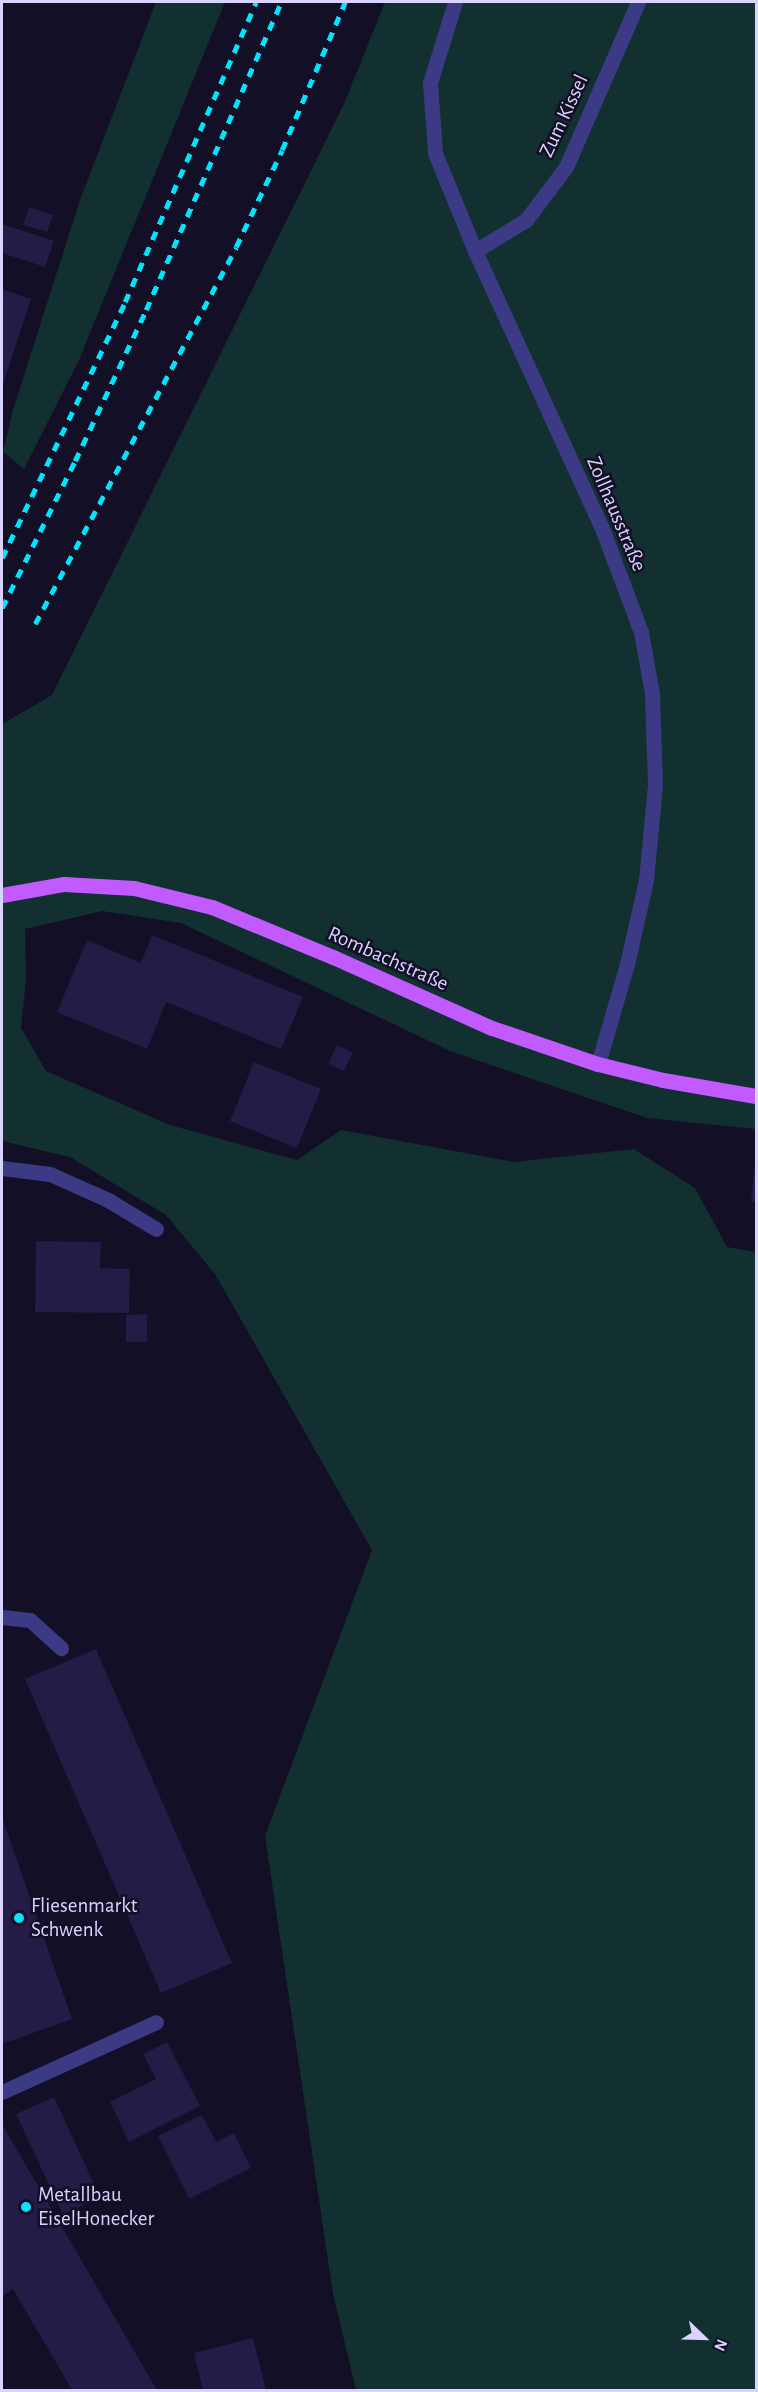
<!DOCTYPE html>
<html>
<head>
<meta charset="utf-8">
<style>
  body { margin:0 }
  #map { position:relative; width:758px; height:2392px; overflow:hidden; background:#130f26; font-family:"Alegreya Sans",sans-serif }
  div>[style] { position:absolute }
  .green>* { inset:0; background:#12302f }
  .building>* { inset:0; background:#241b47 }
  .minor>* { height:15px; margin:-7.5px; padding:0 7.5px; transform-origin:7.5px; border-radius:7.5px; background:#3d3a85 }
  .major>* { height:15px; margin:-7.5px; padding:0 7.5px; transform-origin:7.5px; border-radius:7.5px; background:#c25bff }
  .rail>* { height:4.5px; margin-top:-2.25px; transform-origin:0; background:repeating-linear-gradient(90deg,#00e5ff 0 9px,transparent 0 17px) }
  .dots>* { width:16px; height:16px; translate:-50% -50%; box-sizing:border-box; border:3px solid #130f26; border-radius:50% }
  span { translate:-50% -50%; white-space:nowrap; text-align:center; line-height:1.15; -webkit-text-stroke:5px #130f26; paint-order:stroke }
  .street-label { font-size:21px; color:#d9d4ff }
  .poi-label { font-size:21px; color:#d9d4ff }
  .left { translate:0 -50%; text-align:left }
  .frame { position:absolute; inset:0; border:3px solid #d9d4ff; pointer-events:none }
  .north { position:absolute; left:674px; top:2308px; width:60px; height:60px; -webkit-text-stroke:4px #130f26; paint-order:stroke; rotate:113deg; font-size:16px; font-weight:700; line-height:24px; text-align:center; color:#d9d4ff }
  .north::after { content:''; display:block; margin:auto; width:21px; height:27px; background:#d9d4ff; clip-path:polygon(50% 0,100% 100%,50% 72%,0 100%) }
</style>
</head>
<body>
<div id="map">
  <div class="green">
    <i style="clip-path:polygon(156px 2px,225px 2px,79px 360px,24px 469px,3px 452px,13px 410px,80px 200px)"></i>
    <i style="clip-path:polygon(385px 2px,756px 2px,756px 1129px,647px 1118px,450px 1051px,181px 923px,102px 911px,25px 929px,26px 979px,21px 1028px,46px 1071px,170px 1125px,297px 1160px,341px 1130px,514px 1162px,634px 1149px,695px 1188px,727px 1247px,756px 1252px,756px 2390px,356px 2390px,333px 2294px,265px 1836px,372px 1550px,215px 1274px,166px 1215px,70px 1157px,2px 1141px,2px 724px,52px 695px,344px 104px)"></i>
  </div>
  <div class="building">
    <i style="clip-path:polygon(29px 207px,53px 215px,47px 232px,23px 225px)"></i>
    <i style="clip-path:polygon(2px 224px,54px 241px,45px 267px,2px 253px)"></i>
    <i style="clip-path:polygon(2px 289px,31px 299px,2px 387px)"></i>
    <i style="clip-path:polygon(152px 935px,303px 997px,281px 1049px,166px 1002px,147px 1049px,57px 1012px,87px 940px,141px 963px)"></i>
    <i style="clip-path:polygon(337px 1045px,353px 1052px,344px 1071px,328px 1064px)"></i>
    <i style="clip-path:polygon(254px 1062px,321px 1089px,297px 1148px,230px 1121px)"></i>
    <i style="clip-path:polygon(755px 1162px,756px 1162px,756px 1202px,751px 1202px)"></i>
    <i style="clip-path:polygon(36px 1241px,101px 1242px,100px 1268px,130px 1269px,129px 1313px,35px 1312px)"></i>
    <i style="clip-path:polygon(147px 1314px,147px 1342px,126px 1342px,126px 1315px)"></i>
    <i style="clip-path:polygon(96px 1649px,232px 1963px,161px 1993px,25px 1679px)"></i>
    <i style="clip-path:polygon(2px 1817px,72px 2019px,2px 2044px)"></i>
    <i style="clip-path:polygon(167px 2042px,200px 2106px,129px 2142px,110px 2102px,156px 2079px,143px 2054px)"></i>
    <i style="clip-path:polygon(54px 2097px,100px 2197px,63px 2215px,16px 2114px)"></i>
    <i style="clip-path:polygon(202px 2115px,216px 2142px,234px 2133px,251px 2168px,189px 2199px,158px 2136px)"></i>
    <i style="clip-path:polygon(2px 2124px,157px 2390px,72px 2390px,13px 2289px,2px 2296px)"></i>
    <i style="clip-path:polygon(253px 2338px,266px 2390px,203px 2390px,194px 2353px)"></i>
  </div>
  <div class="minor">
    <i style="left:455px;top:2px;width:85px;rotate:107.2deg"></i>
    <i style="left:430px;top:83px;width:70px;rotate:85.9deg"></i>
    <i style="left:435px;top:153px;width:106px;rotate:67.8deg"></i>
    <i style="left:475px;top:251px;width:308px;rotate:65.4deg"></i>
    <i style="left:603px;top:531px;width:108px;rotate:69.4deg"></i>
    <i style="left:641px;top:632px;width:63px;rotate:79.9deg"></i>
    <i style="left:652px;top:694px;width:91px;rotate:88.1deg"></i>
    <i style="left:655px;top:785px;width:95px;rotate:95.4deg"></i>
    <i style="left:646px;top:880px;width:86px;rotate:102.7deg"></i>
    <i style="left:627px;top:964px;width:104px;rotate:106.2deg"></i>
    <i style="left:475px;top:251px;width:60px;rotate:-31.3deg"></i>
    <i style="left:526px;top:220px;width:66px;rotate:-53deg"></i>
    <i style="left:566px;top:167px;width:180px;rotate:-66.4deg"></i>
    <i style="left:2px;top:1168px;width:48px;rotate:7.1deg"></i>
    <i style="left:50px;top:1174px;width:64px;rotate:24.1deg"></i>
    <i style="left:108px;top:1200px;width:56px;rotate:31.1deg"></i>
    <i style="left:2px;top:1617px;width:28px;rotate:6deg"></i>
    <i style="left:30px;top:1620px;width:42px;rotate:42.1deg"></i>
    <i style="left:2px;top:2092px;width:169px;rotate:-24.4deg"></i>
  </div>
  <div class="major">
    <i style="left:2px;top:895px;width:63px;rotate:-10.1deg"></i>
    <i style="left:64px;top:884px;width:70px;rotate:3.3deg"></i>
    <i style="left:134px;top:888px;width:80px;rotate:13.7deg"></i>
    <i style="left:212px;top:907px;width:131px;rotate:22.5deg"></i>
    <i style="left:333px;top:957px;width:174px;rotate:24.1deg"></i>
    <i style="left:492px;top:1028px;width:112px;rotate:18.8deg"></i>
    <i style="left:598px;top:1064px;width:67px;rotate:13.8deg"></i>
    <i style="left:663px;top:1080px;width:94px;rotate:9.8deg"></i>
  </div>
  <div class="rail">
    <i style="left:2px;top:558px;width:284px;rotate:-64.3deg"></i>
    <i style="left:125px;top:302px;width:327px;rotate:-66.4deg"></i>
    <i style="left:2px;top:608px;width:164px;rotate:-63.6deg"></i>
    <i style="left:75px;top:461px;width:167px;rotate:-64.8deg"></i>
    <i style="left:146px;top:310px;width:336px;rotate:-66.3deg"></i>
    <i style="left:35px;top:624px;width:427px;rotate:-61.9deg"></i>
    <i style="left:236px;top:247px;width:107px;rotate:-64.6deg"></i>
    <i style="left:282px;top:150px;width:161px;rotate:-66.9deg"></i>
  </div>
  <div class="dots">
    <i style="left:19px;top:1918px;background:#00e5ff"></i>
    <i style="left:26px;top:2207px;background:#00e5ff"></i>
  </div>
  <div class="street-label">
    <span style="left:564px;top:116px;rotate:-65deg">Zum Kissel</span>
    <span style="left:616px;top:514px;rotate:67deg">Zollhausstraße</span>
    <span style="left:388px;top:959px;rotate:24deg">Rombachstraße</span>
  </div>
  <div class="poi-label">
    <span class="left" style="left:31px;top:1918px">Fliesenmarkt<br>Schwenk</span>
    <span class="left" style="left:38px;top:2207px">Metallbau<br>EiselHonecker</span>
  </div>
  <div class="frame"></div>
  <div class="north">N</div>
</div>
</body>
</html>
